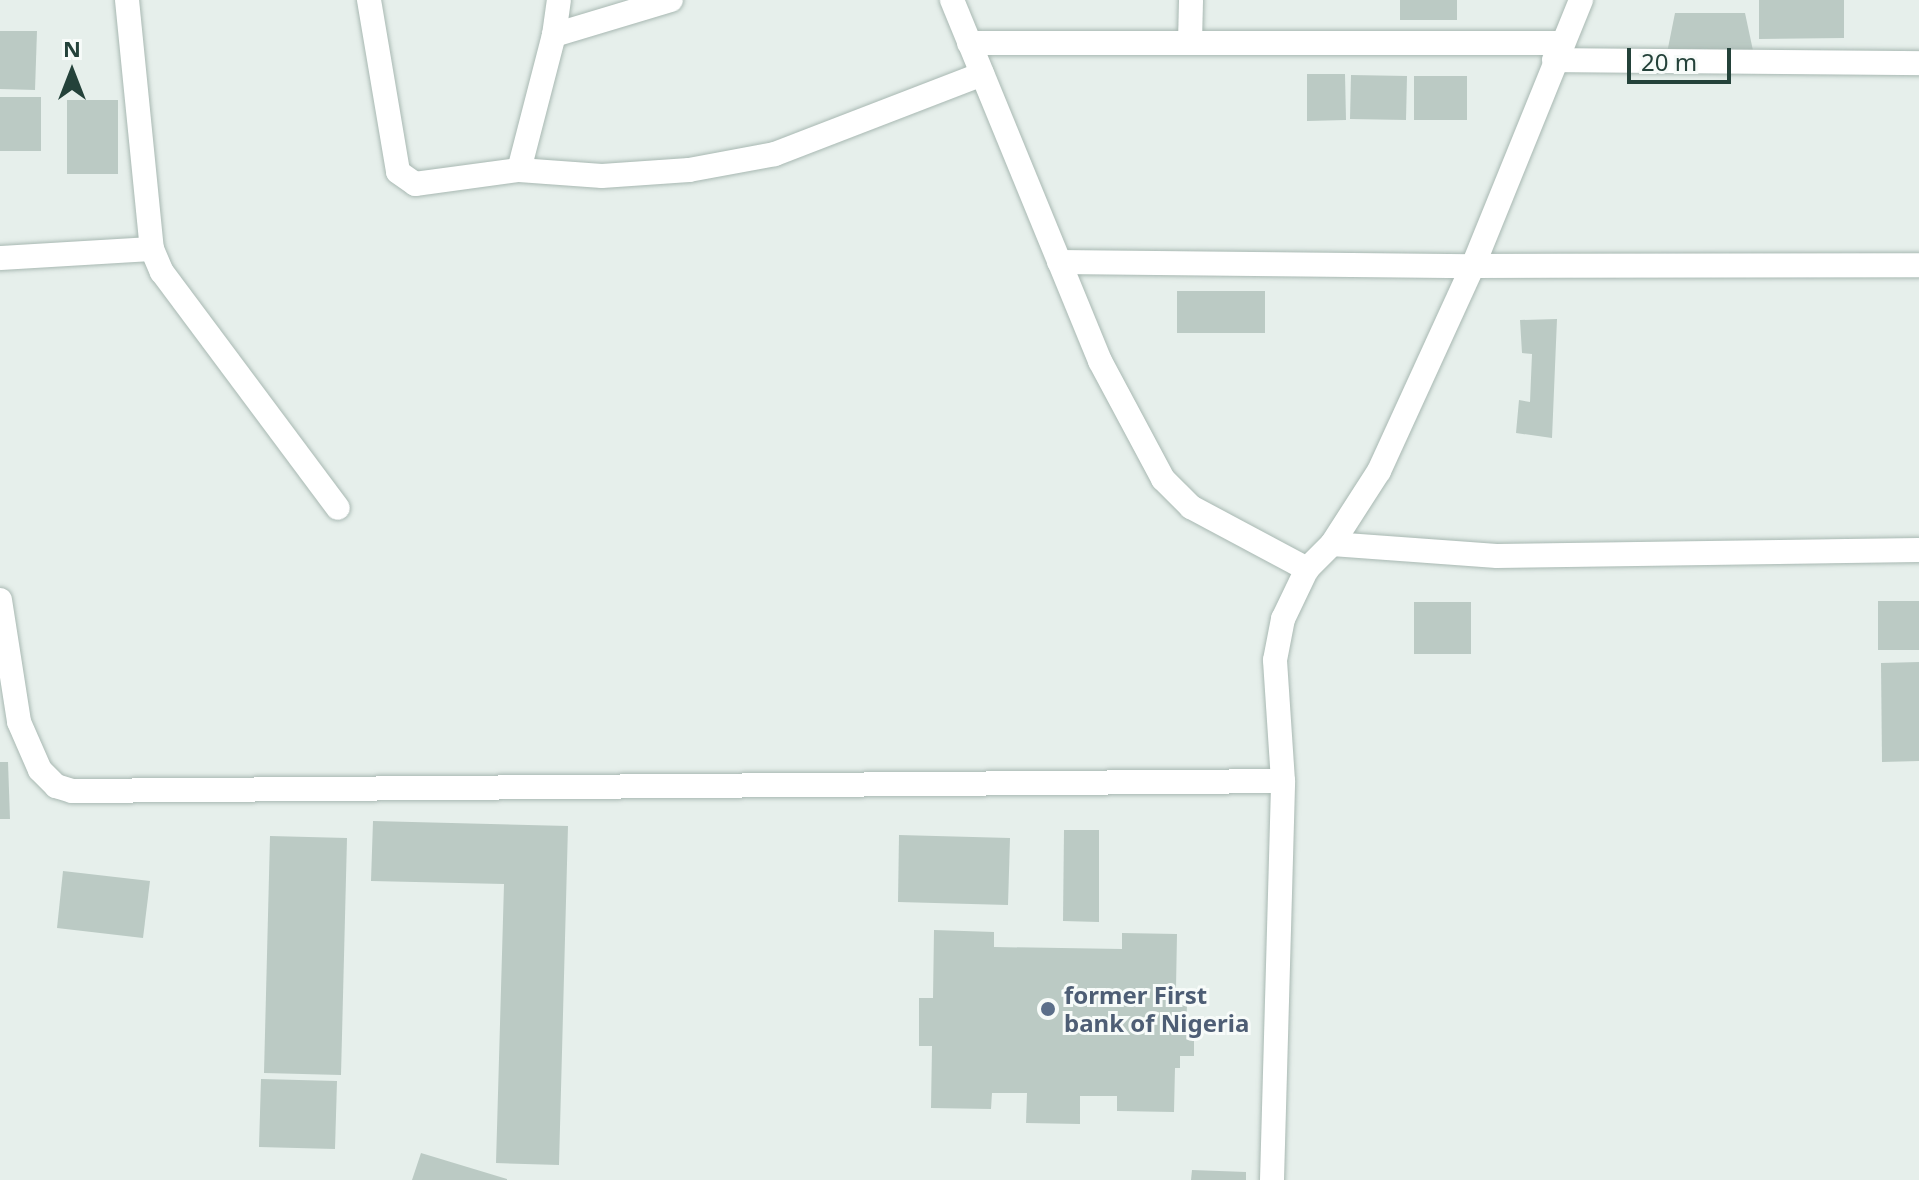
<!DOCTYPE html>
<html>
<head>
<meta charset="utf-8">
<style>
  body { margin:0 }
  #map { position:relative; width:1919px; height:1180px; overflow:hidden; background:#e6efeb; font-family:"Noto Sans",sans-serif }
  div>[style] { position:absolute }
  .building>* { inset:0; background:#bbcac4 }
  .roads { filter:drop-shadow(0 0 2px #a8b8b2) drop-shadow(0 0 2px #a8b8b2) }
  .minor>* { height:24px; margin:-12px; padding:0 12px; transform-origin:12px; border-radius:12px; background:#fff }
  .dots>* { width:22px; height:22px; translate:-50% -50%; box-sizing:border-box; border:4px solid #f7fbf9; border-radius:50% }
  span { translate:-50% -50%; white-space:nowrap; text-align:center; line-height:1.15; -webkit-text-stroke:6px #f7fbf9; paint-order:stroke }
  .service-label { font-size:24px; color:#4e5e75; font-weight:700 }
  .left { translate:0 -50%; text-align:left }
  .north { position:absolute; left:32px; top:32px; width:80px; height:80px; -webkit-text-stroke:6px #f7fbf9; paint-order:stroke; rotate:0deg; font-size:22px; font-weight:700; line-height:32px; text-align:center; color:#24423a }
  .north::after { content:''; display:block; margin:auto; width:28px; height:36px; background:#24423a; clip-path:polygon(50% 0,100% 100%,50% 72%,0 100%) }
  .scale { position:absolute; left:1627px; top:48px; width:104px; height:36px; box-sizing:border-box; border:4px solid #24423a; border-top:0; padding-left:10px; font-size:24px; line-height:28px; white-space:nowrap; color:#24423a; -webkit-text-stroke:6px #f7fbf9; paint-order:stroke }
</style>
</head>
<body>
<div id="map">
  <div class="building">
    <i style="clip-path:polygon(1400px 0,1457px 0,1457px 20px,1400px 20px)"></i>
    <i style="clip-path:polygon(1759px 0,1844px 0,1844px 38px,1759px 39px)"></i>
    <i style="clip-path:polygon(1675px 13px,1745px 13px,1755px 60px,1667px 53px)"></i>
    <i style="clip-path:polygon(0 31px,37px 31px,35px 90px,0 89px)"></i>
    <i style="clip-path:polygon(1307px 74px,1345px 74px,1346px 120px,1307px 121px)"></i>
    <i style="clip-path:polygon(1351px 75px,1407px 76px,1406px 120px,1350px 119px)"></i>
    <i style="clip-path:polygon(1414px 76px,1467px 76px,1467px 120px,1414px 120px)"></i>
    <i style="clip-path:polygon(0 97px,41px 97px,41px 151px,0 151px)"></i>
    <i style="clip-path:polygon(67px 100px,118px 100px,118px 174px,67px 174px)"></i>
    <i style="clip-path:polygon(1177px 291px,1265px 291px,1265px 333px,1177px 333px)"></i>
    <i style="clip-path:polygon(1557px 319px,1552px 438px,1516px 433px,1519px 400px,1530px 402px,1532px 354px,1522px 353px,1520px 320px)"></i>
    <i style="clip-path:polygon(1878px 601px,1919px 601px,1919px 650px,1878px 650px)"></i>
    <i style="clip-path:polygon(1414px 602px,1471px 602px,1471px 654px,1414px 654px)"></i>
    <i style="clip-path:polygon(1919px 662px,1919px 761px,1882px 762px,1881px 663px)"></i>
    <i style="clip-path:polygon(0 762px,8px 762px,10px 819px,0 819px)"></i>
    <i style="clip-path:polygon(373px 821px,568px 826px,559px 1165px,496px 1163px,504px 884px,371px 881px)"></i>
    <i style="clip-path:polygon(1064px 830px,1099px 830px,1099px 922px,1063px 921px)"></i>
    <i style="clip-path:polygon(899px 835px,1010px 838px,1008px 905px,898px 902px)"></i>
    <i style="clip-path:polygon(270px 836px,347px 838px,341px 1075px,264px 1073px)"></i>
    <i style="clip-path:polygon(63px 871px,150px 881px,143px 938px,57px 928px)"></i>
    <i style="clip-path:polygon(934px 930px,994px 932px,994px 947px,1122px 949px,1122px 933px,1177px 934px,1176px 988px,1181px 988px,1181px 1005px,1187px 1005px,1186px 1028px,1194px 1028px,1194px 1056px,1180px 1056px,1180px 1068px,1175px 1068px,1174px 1112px,1117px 1111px,1117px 1096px,1080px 1096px,1080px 1124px,1026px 1123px,1027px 1093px,992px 1093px,991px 1109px,931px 1108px,932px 1046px,919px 1046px,919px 998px,933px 998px)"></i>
    <i style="clip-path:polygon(261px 1079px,337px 1081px,335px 1149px,259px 1147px)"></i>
    <i style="clip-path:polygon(421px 1153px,507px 1179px,507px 1180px,412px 1180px)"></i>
    <i style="clip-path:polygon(1192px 1170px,1246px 1172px,1246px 1180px,1191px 1180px)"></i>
  </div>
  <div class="roads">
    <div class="minor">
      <i style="left:127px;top:0;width:250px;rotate:84.3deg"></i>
      <i style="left:152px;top:249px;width:25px;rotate:67deg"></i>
      <i style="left:162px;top:272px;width:294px;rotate:53.3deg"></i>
      <i style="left:369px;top:0;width:174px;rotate:80.4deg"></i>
      <i style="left:398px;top:172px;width:21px;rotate:35deg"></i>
      <i style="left:415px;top:184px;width:105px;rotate:-7.7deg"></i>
      <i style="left:519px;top:170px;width:83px;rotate:4.1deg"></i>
      <i style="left:602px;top:176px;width:87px;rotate:-3.9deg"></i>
      <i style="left:689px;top:170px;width:87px;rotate:-10.5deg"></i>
      <i style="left:775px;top:154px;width:222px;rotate:-21.1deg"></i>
      <i style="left:952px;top:0;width:390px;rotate:67.7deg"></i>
      <i style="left:1100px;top:361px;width:134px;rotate:61.9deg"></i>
      <i style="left:1163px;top:479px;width:40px;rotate:45deg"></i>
      <i style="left:1191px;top:507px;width:132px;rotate:28.1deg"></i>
      <i style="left:554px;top:35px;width:122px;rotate:-16.7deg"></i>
      <i style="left:1190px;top:42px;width:42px;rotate:-88.6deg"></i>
      <i style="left:969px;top:43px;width:594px"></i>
      <i style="left:1554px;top:60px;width:365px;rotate:0.5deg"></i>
      <i style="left:519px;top:170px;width:139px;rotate:-75.5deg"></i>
      <i style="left:554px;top:35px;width:35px;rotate:-82deg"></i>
      <i style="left:0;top:258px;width:152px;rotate:-3.4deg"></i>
      <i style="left:1059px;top:262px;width:414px;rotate:0.6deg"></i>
      <i style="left:1473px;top:266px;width:446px;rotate:-0.1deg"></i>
      <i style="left:1332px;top:544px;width:165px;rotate:4.2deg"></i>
      <i style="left:1497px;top:556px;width:422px;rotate:-0.8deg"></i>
      <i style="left:0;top:600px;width:123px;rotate:81.1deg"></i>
      <i style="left:19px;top:722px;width:52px;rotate:66.4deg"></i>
      <i style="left:40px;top:770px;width:23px;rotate:45deg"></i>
      <i style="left:56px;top:786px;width:17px;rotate:17deg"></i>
      <i style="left:72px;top:791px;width:1211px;rotate:-0.47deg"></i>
      <i style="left:1272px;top:1180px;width:399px;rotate:-88.4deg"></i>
      <i style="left:1283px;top:781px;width:121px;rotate:-93.8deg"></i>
      <i style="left:1275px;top:660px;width:42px;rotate:-79deg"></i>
      <i style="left:1283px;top:619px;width:55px;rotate:-64.4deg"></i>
      <i style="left:1307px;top:569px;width:35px;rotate:-45deg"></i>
      <i style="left:1332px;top:544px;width:87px;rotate:-57.2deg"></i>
      <i style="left:1379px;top:471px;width:226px;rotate:-65.4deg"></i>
      <i style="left:1473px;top:266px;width:287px;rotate:-67.9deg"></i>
    </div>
  </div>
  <div class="dots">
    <i style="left:1048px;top:1009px;background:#5c6f8a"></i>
  </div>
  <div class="service-label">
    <span class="left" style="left:1064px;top:1009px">former First<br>bank of Nigeria</span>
  </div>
  <div class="north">N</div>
  <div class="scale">20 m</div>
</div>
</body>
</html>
